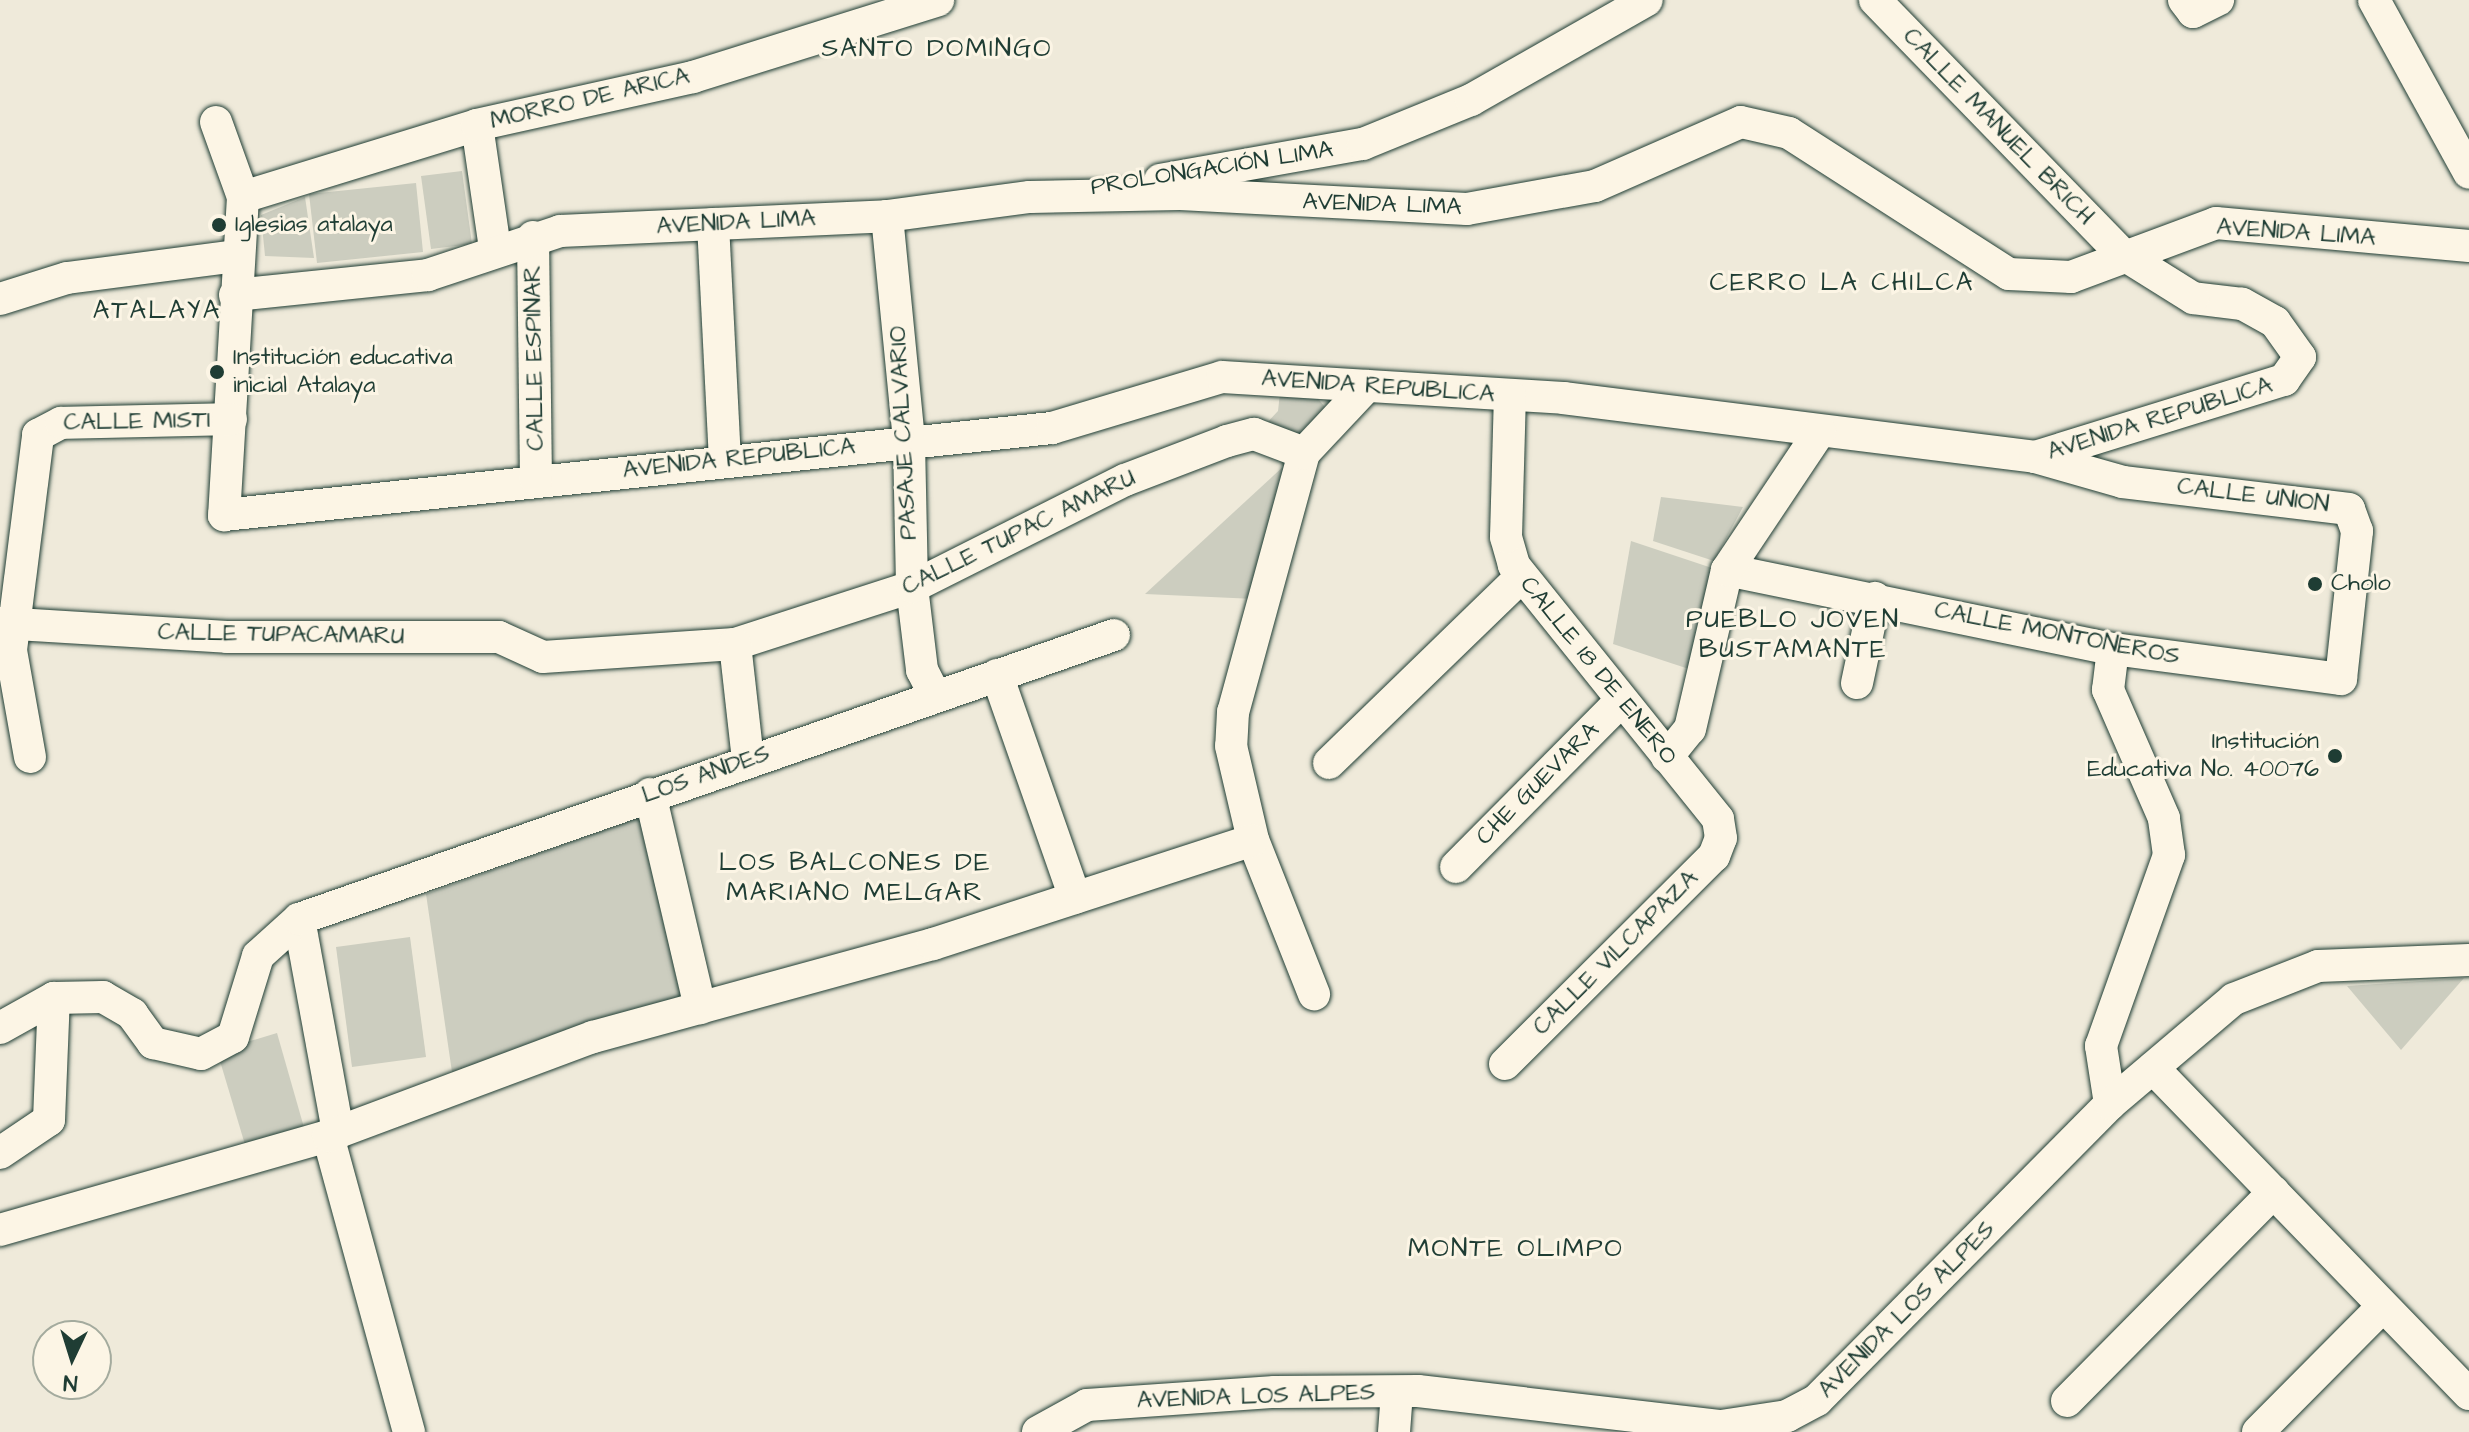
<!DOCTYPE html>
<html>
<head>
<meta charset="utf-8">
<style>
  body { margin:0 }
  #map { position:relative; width:2469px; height:1432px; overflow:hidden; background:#efeada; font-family:"Architects Daughter",sans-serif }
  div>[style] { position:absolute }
  .green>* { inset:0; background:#cccdbf }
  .roads { filter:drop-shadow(0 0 2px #1f3d34) drop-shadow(0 0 2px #1f3d34) }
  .minor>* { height:32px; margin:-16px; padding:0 16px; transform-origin:16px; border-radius:16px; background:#fcf5e5 }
  .dots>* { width:22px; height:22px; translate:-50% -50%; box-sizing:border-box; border:4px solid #fcf5e5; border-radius:50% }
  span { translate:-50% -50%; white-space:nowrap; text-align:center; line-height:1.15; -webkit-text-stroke:6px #fcf5e5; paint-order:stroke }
  .street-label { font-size:24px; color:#1f3d34 }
  .poi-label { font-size:24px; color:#1f3d34 }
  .left { translate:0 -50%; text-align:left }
  .right { translate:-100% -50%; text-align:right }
  .neighbourhood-label { font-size:26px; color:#1f3d34; letter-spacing:2px }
  .north { position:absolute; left:32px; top:1320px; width:80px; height:80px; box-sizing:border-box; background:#fcf5e5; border:2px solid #a4ab9e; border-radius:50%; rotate:184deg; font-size:22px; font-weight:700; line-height:32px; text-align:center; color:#1f3d34 }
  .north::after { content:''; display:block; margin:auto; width:28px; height:36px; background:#1f3d34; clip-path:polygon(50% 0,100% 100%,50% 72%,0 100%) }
</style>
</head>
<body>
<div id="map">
  <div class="green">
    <i style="clip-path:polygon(462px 171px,472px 244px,431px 249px,421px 176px)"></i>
    <i style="clip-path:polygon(416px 183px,423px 252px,317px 263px,309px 194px)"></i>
    <i style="clip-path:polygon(305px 197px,314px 258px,265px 256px,261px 215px)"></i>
    <i style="clip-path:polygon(1311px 390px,1329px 412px,1298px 441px,1263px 427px,1278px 411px,1280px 393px)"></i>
    <i style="clip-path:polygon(1285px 465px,1255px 599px,1145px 594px)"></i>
    <i style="clip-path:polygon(1661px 497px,1743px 507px,1714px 561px,1653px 541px)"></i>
    <i style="clip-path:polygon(1631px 541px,1712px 568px,1692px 670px,1613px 644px)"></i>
    <i style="clip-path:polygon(644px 816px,690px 997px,452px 1072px,426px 894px)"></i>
    <i style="clip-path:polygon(410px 937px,426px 1057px,352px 1067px,336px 947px)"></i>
    <i style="clip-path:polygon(2464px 978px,2401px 1050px,2347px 986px)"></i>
    <i style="clip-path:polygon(277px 1033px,305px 1131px,246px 1148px,217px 1051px)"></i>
  </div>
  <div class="roads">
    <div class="minor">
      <i style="left:2184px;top:0;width:15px;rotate:53deg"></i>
      <i style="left:2193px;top:12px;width:28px;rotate:-26deg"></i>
      <i style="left:2374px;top:0;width:197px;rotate:61.2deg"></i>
      <i style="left:216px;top:122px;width:80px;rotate:70.2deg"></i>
      <i style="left:243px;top:197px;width:319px;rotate:93.4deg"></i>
      <i style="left:224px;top:515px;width:833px;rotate:-6deg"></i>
      <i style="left:1052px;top:428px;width:177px;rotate:-16.7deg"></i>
      <i style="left:1222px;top:377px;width:342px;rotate:3.5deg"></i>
      <i style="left:1563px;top:398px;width:476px;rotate:7.1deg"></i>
      <i style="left:2035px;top:457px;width:261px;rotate:-17.2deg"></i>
      <i style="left:2284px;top:380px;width:28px;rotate:-55deg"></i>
      <i style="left:2300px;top:357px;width:43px;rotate:-125.5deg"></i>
      <i style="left:2275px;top:322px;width:38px;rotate:-151deg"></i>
      <i style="left:2242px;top:304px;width:49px;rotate:-173deg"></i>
      <i style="left:2193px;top:298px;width:85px;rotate:-148deg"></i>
      <i style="left:2121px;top:253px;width:353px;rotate:-134.2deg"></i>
      <i style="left:477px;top:125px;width:124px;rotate:81.7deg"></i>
      <i style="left:1160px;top:180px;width:206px;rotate:-10.1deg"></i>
      <i style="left:1363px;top:144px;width:117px;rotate:-22.2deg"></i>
      <i style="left:1471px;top:100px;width:202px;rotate:-29.6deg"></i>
      <i style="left:243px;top:197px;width:245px;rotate:-17.1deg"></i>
      <i style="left:477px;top:125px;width:221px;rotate:-12.5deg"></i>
      <i style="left:693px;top:77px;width:257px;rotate:-17.4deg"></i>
      <i style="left:887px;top:216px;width:227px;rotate:84.4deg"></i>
      <i style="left:909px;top:442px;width:145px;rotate:88.8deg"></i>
      <i style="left:912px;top:587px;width:84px;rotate:83.1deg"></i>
      <i style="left:922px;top:670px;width:28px;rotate:63deg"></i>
      <i style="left:713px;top:224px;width:235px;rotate:87.1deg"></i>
      <i style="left:533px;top:237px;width:243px;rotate:89.3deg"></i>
      <i style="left:235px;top:295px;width:194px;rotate:-5.9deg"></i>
      <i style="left:428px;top:275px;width:139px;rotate:-18.4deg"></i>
      <i style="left:560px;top:231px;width:327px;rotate:-2.6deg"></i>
      <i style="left:887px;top:216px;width:144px;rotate:-7.6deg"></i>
      <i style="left:1030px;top:197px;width:150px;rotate:-1.1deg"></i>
      <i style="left:1180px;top:194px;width:287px;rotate:3deg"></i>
      <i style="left:1467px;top:209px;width:130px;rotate:-10.2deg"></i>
      <i style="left:1595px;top:186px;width:159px;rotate:-23.7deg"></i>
      <i style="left:1741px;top:122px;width:49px;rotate:12.9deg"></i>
      <i style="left:1789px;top:133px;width:261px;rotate:32.7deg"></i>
      <i style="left:2009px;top:274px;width:62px;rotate:2.8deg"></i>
      <i style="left:2071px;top:277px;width:155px;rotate:-20.4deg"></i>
      <i style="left:2216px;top:223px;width:254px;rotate:5.2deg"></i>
      <i style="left:0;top:299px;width:70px;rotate:-17.4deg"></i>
      <i style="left:67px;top:278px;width:170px;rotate:-7.4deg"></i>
      <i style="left:1304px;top:453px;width:269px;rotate:105.3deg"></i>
      <i style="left:1233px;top:712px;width:34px;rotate:93deg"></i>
      <i style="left:1231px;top:746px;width:97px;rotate:76.8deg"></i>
      <i style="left:1253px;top:840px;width:166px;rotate:68.4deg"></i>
      <i style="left:1304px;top:453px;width:92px;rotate:-46.8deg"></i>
      <i style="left:1727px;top:570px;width:394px;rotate:11.6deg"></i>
      <i style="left:2113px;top:649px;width:230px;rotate:7.5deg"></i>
      <i style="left:2341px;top:679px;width:149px;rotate:-83.8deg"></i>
      <i style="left:2357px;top:531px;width:23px;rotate:-110deg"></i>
      <i style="left:2349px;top:509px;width:228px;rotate:-173.2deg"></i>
      <i style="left:2123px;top:482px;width:91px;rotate:-164.1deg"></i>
      <i style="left:0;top:623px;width:227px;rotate:3.5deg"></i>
      <i style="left:227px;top:637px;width:272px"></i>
      <i style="left:499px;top:637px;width:48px;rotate:24.4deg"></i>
      <i style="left:543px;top:657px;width:192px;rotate:-3.9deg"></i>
      <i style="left:735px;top:644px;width:186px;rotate:-17.9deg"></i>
      <i style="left:912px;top:587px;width:238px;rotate:-26.7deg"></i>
      <i style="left:1125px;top:480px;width:109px;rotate:-20.9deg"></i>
      <i style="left:1227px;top:441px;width:28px;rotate:-15deg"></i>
      <i style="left:1254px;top:434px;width:53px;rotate:20.8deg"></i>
      <i style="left:735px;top:644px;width:117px;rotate:83.6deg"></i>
      <i style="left:997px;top:675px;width:236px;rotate:70.7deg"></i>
      <i style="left:1857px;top:683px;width:87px;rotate:-78deg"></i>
      <i style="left:30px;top:757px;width:109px;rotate:-100.1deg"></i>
      <i style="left:11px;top:650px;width:217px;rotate:-82.8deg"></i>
      <i style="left:38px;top:435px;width:26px;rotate:-28deg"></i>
      <i style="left:61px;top:423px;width:170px;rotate:-1.3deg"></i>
      <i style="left:1667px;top:757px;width:36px;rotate:-51deg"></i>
      <i style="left:1690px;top:729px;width:163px;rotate:-76.9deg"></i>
      <i style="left:1727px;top:570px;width:167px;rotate:-56.2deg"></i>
      <i style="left:1329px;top:763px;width:267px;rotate:-44.1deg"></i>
      <i style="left:650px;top:794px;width:220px;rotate:76.8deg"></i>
      <i style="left:1456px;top:867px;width:234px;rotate:-45.2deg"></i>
      <i style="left:299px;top:919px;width:217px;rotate:79.6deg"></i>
      <i style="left:0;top:1028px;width:62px;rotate:-29.1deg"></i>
      <i style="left:54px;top:998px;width:49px;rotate:-1.2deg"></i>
      <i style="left:103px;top:997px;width:34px;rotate:30deg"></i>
      <i style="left:132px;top:1014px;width:36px;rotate:54deg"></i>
      <i style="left:153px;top:1043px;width:49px;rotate:12.9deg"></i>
      <i style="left:201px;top:1054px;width:36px;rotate:-28deg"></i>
      <i style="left:233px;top:1037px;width:85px;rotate:-72.8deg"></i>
      <i style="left:258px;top:956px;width:55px;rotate:-42.1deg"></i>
      <i style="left:299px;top:919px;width:863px;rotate:-19.21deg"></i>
      <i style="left:1505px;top:1064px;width:295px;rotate:-44.9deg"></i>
      <i style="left:1714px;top:856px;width:19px;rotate:-69deg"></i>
      <i style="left:1721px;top:838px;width:19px;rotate:-99deg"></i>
      <i style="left:1718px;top:819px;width:326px;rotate:-128.8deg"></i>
      <i style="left:1514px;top:565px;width:29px;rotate:-106deg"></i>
      <i style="left:1506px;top:537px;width:141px;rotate:-88.4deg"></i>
      <i style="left:2153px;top:1068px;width:454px;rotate:45.9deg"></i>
      <i style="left:2110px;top:1104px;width:59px;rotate:-98.8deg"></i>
      <i style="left:2101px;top:1046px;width:203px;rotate:-70.4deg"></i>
      <i style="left:2169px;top:855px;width:37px;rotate:-98deg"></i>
      <i style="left:2164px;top:818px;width:140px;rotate:-113.6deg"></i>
      <i style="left:2108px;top:690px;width:41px;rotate:-83deg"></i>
      <i style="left:328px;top:1136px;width:307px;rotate:74.7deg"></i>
      <i style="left:0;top:1153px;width:59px;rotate:-34deg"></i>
      <i style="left:49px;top:1120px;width:122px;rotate:-87.7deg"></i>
      <i style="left:0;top:1230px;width:341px;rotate:-16deg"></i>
      <i style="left:328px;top:1136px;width:283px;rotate:-20.5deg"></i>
      <i style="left:593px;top:1037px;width:352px;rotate:-15.3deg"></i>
      <i style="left:933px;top:944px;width:336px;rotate:-18deg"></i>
      <i style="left:2067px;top:1401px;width:294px;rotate:-45.3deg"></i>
      <i style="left:1038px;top:1432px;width:56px;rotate:-28.9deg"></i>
      <i style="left:1087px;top:1405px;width:188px;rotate:-4deg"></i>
      <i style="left:1275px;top:1392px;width:143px;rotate:-0.4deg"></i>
      <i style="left:1418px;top:1391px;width:305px;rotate:6.6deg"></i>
      <i style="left:1721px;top:1426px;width:67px;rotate:-8.6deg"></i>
      <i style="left:1787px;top:1416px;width:34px;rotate:-28deg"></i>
      <i style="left:1817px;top:1400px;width:416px;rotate:-45.3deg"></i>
      <i style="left:2110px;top:1104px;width:162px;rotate:-40.3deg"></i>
      <i style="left:2234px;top:999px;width:90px;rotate:-21.4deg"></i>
      <i style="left:2318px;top:966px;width:151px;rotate:-2.3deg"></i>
      <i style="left:1394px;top:1432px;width:40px;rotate:-85.7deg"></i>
      <i style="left:2258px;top:1432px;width:177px;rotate:-45.2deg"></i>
    </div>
  </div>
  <div class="dots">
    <i style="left:219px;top:225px;background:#1f3d34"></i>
    <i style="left:217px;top:372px;background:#1f3d34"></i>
    <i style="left:2315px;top:584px;background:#1f3d34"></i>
    <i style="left:2335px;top:756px;background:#1f3d34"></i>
  </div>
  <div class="street-label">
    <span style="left:590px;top:99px;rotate:-13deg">MORRO DE ARICA</span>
    <span style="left:1998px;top:127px;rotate:46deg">CALLE MANUEL BRICH</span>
    <span style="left:1212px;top:169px;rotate:-9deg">PROLONGACIÓN LIMA</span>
    <span style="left:1382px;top:205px;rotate:2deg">AVENIDA LIMA</span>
    <span style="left:736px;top:223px;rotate:-3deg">AVENIDA LIMA</span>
    <span style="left:2296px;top:233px;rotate:4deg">AVENIDA LIMA</span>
    <span style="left:535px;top:358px;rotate:-91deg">CALLE ESPINAR</span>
    <span style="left:1378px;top:387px;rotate:4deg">AVENIDA REPUBLICA</span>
    <span style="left:2160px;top:419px;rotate:-17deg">AVENIDA REPUBLICA</span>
    <span style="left:137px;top:422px;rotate:-1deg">CALLE MISTI</span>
    <span style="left:904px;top:433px;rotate:-93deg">PASAJE CALVARIO</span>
    <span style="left:739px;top:459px;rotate:-6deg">AVENIDA REPUBLICA</span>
    <span style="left:2253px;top:496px;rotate:7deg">CALLE UNION</span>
    <span style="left:1019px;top:533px;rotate:-26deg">CALLE TUPAC AMARU</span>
    <span style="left:2057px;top:634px;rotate:11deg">CALLE MONTONEROS</span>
    <span style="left:281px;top:635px;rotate:1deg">CALLE TUPACAMARU</span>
    <span style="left:1598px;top:671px;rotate:51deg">CALLE 18 DE ENERO</span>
    <span style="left:706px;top:775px;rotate:-19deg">LOS ANDES</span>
    <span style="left:1538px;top:784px;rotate:-45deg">CHE GUEVARA</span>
    <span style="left:1616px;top:953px;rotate:-45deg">CALLE VILCAPAZA</span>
    <span style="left:1907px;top:1310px;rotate:-45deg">AVENIDA LOS ALPES</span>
    <span style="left:1256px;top:1397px;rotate:-2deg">AVENIDA LOS ALPES</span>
  </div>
  <div class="poi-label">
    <span class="left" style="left:235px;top:225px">Iglesias atalaya</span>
    <span class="left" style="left:233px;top:372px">Institución educativa<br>inicial Atalaya</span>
    <span class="left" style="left:2331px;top:584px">Cholo</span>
    <span class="right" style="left:2319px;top:756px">Institución<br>Educativa No. 40076</span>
  </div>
  <div class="neighbourhood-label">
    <span style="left:937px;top:49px">SANTO DOMINGO</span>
    <span style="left:1842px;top:283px">CERRO LA CHILCA</span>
    <span style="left:157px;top:311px">ATALAYA</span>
    <span style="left:1793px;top:635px">PUEBLO JOVEN<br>BUSTAMANTE</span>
    <span style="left:855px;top:878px">LOS BALCONES DE<br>MARIANO MELGAR</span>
    <span style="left:1516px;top:1249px">MONTE OLIMPO</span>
  </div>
  <div class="north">N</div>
</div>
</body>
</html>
